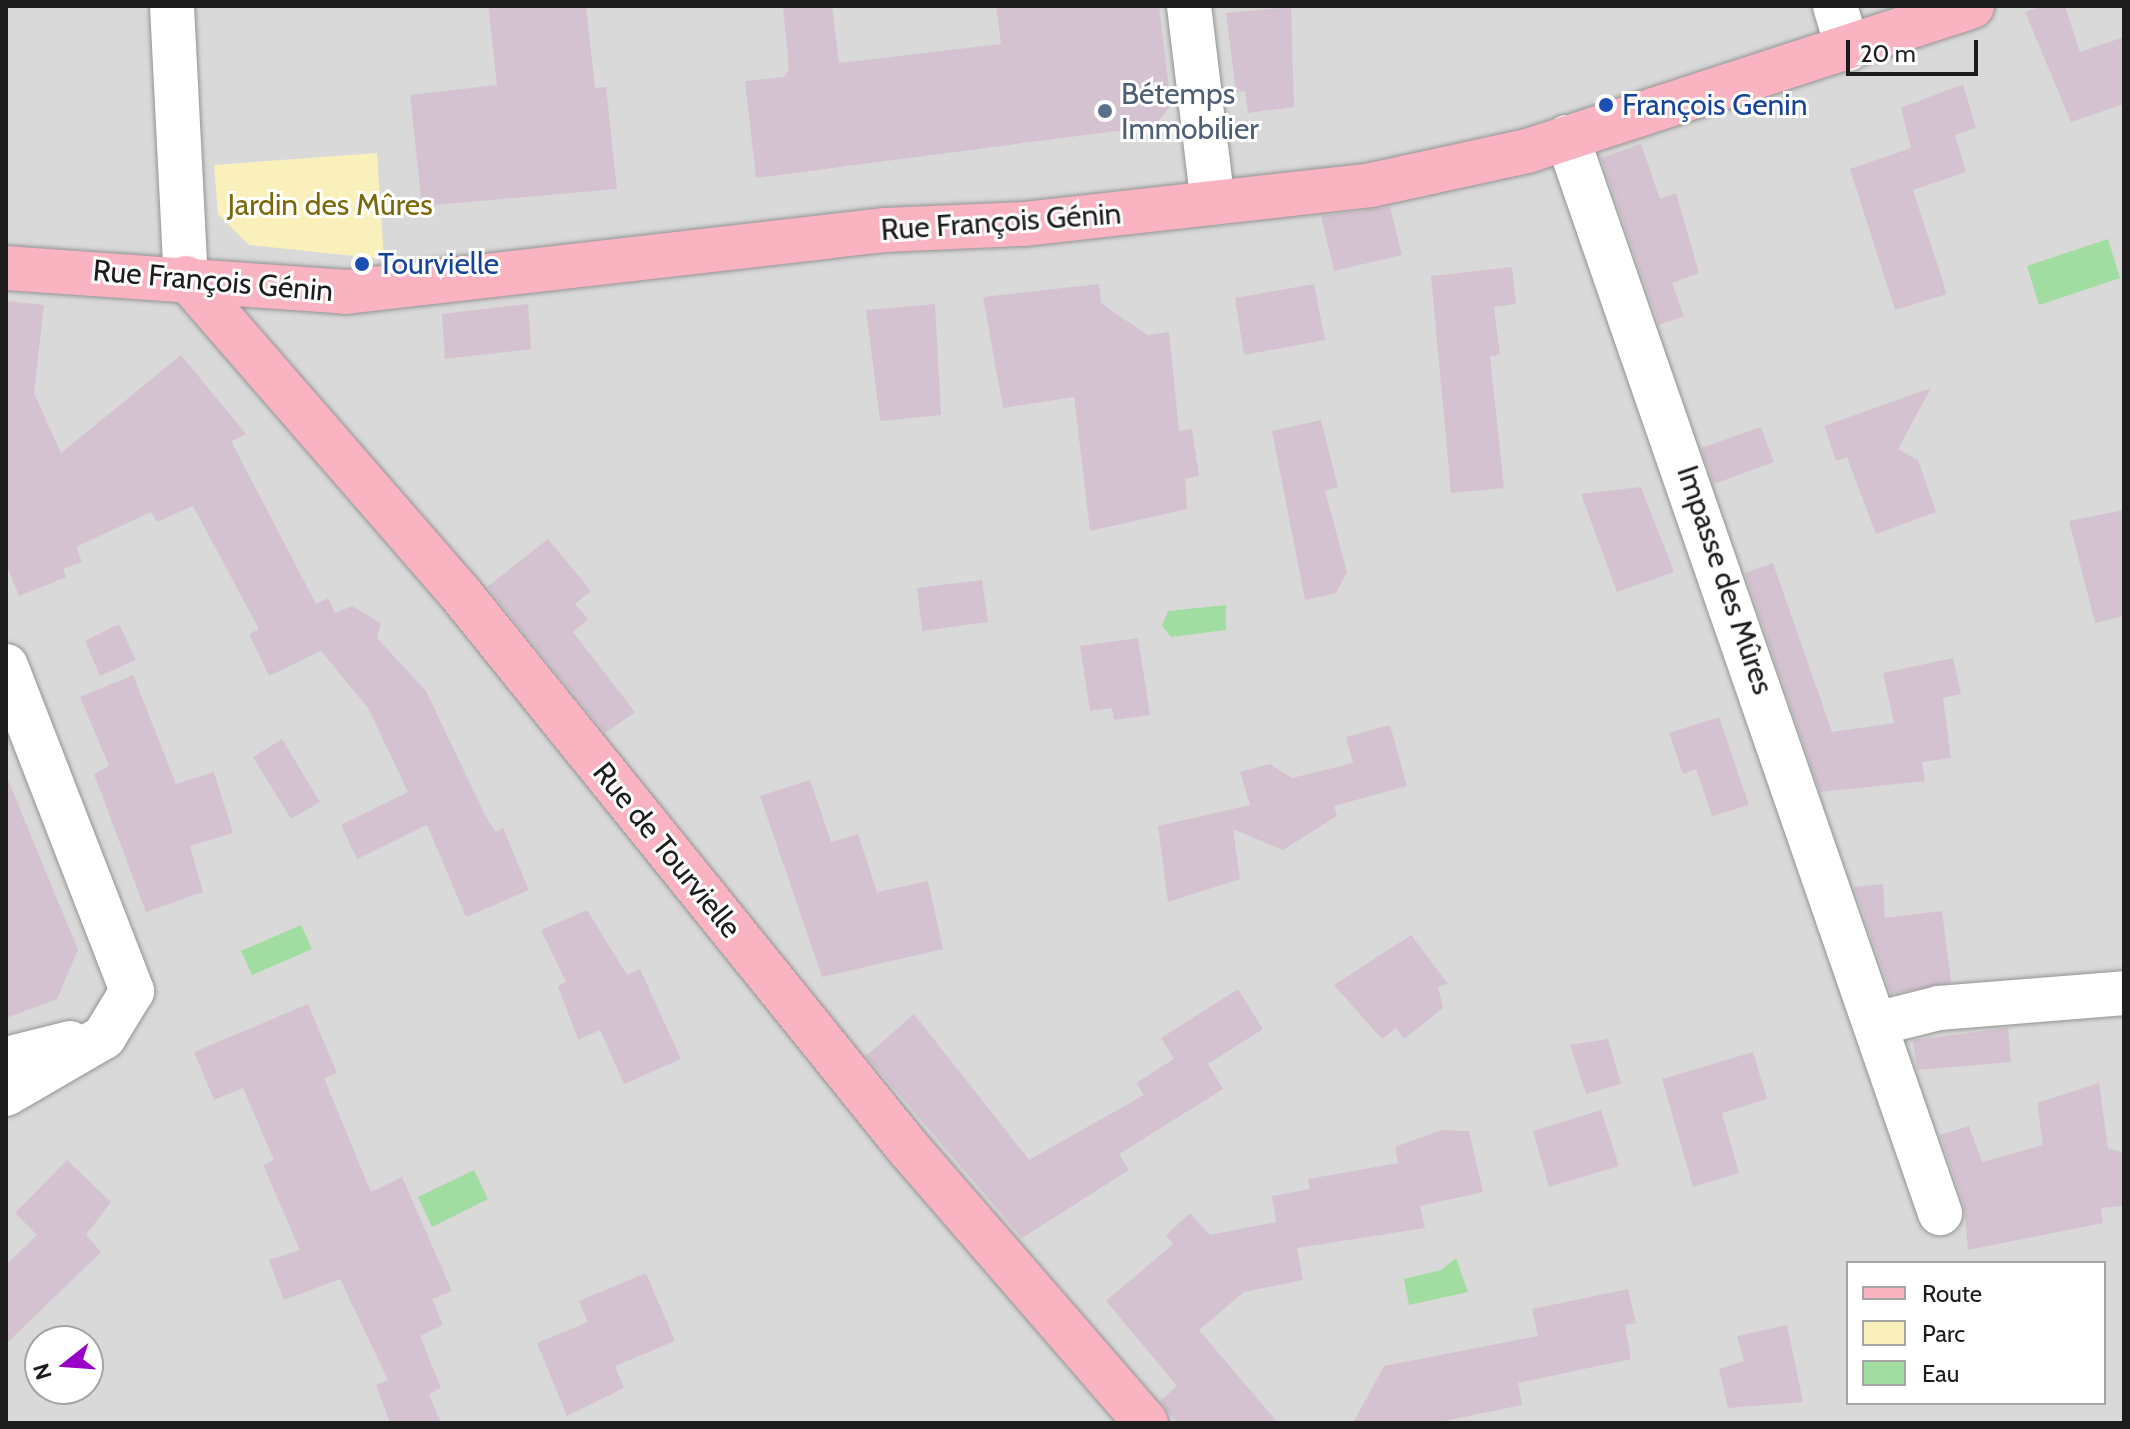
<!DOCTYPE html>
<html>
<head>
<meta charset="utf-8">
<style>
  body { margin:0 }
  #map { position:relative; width:2130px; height:1429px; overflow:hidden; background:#eee1e9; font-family:Cabin,sans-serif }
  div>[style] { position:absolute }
  .residential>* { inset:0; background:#dad9da }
  .park>* { inset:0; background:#faf0bc }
  .water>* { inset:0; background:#a1dda1 }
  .building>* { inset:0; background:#d4c2d1 }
  .roads { filter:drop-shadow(0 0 2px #939393) drop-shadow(0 0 2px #939393) }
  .street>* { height:44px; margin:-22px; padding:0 22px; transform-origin:22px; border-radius:22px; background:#fff }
  .secondary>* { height:44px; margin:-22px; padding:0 22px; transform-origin:22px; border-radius:22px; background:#fab3c0 }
  .dots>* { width:22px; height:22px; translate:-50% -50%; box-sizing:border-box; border:4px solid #fff; border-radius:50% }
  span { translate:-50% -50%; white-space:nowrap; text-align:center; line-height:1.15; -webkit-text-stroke:6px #fff; paint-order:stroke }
  .service-label { font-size:30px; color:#4e5e75 }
  .left { translate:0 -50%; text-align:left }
  .transit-label { font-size:30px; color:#164399 }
  .park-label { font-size:30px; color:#7b6909 }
  .street-label { font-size:30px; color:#1c1c1c }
  .frame { position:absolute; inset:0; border:8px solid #1c1c1c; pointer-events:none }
  .legend { position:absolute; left:1846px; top:1261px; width:260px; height:144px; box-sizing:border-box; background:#fff; border:2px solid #a4a4a4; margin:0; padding:10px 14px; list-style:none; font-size:24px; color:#1c1c1c }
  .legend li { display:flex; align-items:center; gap:16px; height:40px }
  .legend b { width:40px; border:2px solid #a4a4a4 }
  .north { position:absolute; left:24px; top:1325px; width:80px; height:80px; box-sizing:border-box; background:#fff; border:2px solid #a4a4a4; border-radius:50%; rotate:253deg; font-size:22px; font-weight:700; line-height:32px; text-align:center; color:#1c1c1c }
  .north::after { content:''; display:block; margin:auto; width:28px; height:36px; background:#9800c8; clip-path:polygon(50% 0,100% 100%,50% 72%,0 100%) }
  .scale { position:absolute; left:1846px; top:40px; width:132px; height:36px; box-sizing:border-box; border:4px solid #1c1c1c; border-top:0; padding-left:10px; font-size:24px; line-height:28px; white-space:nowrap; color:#1c1c1c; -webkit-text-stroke:6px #fff; paint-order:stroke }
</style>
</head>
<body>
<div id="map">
  <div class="residential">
    <i style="clip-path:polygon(evenodd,6px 6px,2124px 6px,2124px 1423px,6px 1423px,6px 6px,1848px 1263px,2104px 1263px,2104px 1403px,1848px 1403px,1848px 1263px,6px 6px,40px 1341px,88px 1341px,88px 1389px,40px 1389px,40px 1341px)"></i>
  </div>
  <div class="park">
    <i style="clip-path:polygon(377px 153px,384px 259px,249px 245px,218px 214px,214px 165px)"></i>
  </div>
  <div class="water">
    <i style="clip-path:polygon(2108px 239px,2120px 278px,2039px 305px,2027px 266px)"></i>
    <i style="clip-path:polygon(1226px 605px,1226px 630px,1171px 637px,1162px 626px,1168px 611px)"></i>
    <i style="clip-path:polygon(301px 925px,312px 949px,252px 975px,241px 951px)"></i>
    <i style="clip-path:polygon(474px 1170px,488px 1199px,432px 1227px,418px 1197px)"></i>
    <i style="clip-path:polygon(1456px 1258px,1468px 1292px,1409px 1305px,1404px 1279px,1441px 1270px)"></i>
  </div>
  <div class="building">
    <i style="clip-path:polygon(488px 6px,586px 6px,595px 88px,606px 87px,617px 189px,422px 206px,410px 95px,497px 85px)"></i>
    <i style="clip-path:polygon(783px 6px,832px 6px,839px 63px,1001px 44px,996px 6px,1159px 6px,1171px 105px,1155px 126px,756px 178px,745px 81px,784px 77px,789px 69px)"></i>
    <i style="clip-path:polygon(2043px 6px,2065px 6px,2080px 52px,2124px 37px,2124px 104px,2071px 122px,2025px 12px)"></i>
    <i style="clip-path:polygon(1291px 7px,1294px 107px,1248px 113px,1245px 91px,1236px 92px,1226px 13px)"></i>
    <i style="clip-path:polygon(1963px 84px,1976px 128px,1955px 135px,1966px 172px,1913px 190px,1947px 294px,1895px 310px,1850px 169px,1911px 148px,1901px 108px)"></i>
    <i style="clip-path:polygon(1641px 144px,1660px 199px,1676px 193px,1699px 273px,1672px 283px,1684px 316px,1659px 325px,1601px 158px)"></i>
    <i style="clip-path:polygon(1390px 207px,1402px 255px,1334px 271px,1321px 216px)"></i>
    <i style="clip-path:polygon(1512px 267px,1516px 304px,1494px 307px,1500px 355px,1490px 356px,1504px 488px,1451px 493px,1431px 276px)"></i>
    <i style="clip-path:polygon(1099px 284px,1101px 303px,1124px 319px,1148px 335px,1169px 332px,1179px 431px,1192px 429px,1199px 476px,1185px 479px,1187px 509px,1090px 531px,1074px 397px,1003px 408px,983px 297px)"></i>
    <i style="clip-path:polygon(1314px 284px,1325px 340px,1244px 355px,1235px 298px)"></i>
    <i style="clip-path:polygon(6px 301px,44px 305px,34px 393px,61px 453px,181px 355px,246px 434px,231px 441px,316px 604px,328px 598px,335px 613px,352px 606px,381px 623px,377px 638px,426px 691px,486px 817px,496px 832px,503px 828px,529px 890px,466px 917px,427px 825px,357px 859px,341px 825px,408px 792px,368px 708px,321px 651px,269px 676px,249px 634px,259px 629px,193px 506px,157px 522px,151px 512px,76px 547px,82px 562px,63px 569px,66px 577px,19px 596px,6px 564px)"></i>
    <i style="clip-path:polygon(528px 304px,531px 349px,445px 359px,442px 314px)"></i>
    <i style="clip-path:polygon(935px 304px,941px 415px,880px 421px,866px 310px)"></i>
    <i style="clip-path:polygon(1931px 388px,1898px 449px,1918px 460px,1936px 512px,1876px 534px,1847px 457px,1836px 461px,1824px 426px)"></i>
    <i style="clip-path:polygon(1321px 420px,1338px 487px,1325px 491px,1347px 572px,1336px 593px,1305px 600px,1272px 431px)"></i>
    <i style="clip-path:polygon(1761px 427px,1774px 462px,1714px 484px,1701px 448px)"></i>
    <i style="clip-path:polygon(1641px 487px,1674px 572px,1617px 592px,1581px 494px)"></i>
    <i style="clip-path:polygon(2124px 510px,2124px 616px,2095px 623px,2069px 521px)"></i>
    <i style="clip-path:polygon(548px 539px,591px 591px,575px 604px,588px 619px,573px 632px,635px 712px,605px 733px,487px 587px)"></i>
    <i style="clip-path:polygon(1773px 563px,1832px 732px,1894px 723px,1883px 673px,1953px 658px,1961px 694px,1943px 698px,1951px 758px,1922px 762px,1925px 781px,1820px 792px,1745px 573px)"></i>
    <i style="clip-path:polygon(982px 580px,988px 622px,922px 631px,917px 588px)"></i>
    <i style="clip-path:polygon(119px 624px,136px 660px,100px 676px,85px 641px)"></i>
    <i style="clip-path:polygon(1138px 638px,1150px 715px,1114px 720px,1112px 708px,1090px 711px,1080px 646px)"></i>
    <i style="clip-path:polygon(133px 675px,176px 784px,214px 772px,233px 833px,190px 846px,203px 892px,146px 912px,94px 774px,109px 766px,80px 697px)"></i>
    <i style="clip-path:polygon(1719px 717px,1749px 805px,1712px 816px,1696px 769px,1683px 774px,1669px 733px)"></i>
    <i style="clip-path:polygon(1390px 725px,1407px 786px,1334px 806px,1337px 816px,1283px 850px,1233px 829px,1240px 879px,1168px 902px,1158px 826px,1250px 805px,1240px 772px,1270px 764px,1292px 778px,1353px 763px,1346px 737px)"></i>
    <i style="clip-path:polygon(282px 739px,320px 802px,291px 819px,253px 757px)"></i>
    <i style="clip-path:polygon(6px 775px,78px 950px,57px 999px,6px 1018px)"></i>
    <i style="clip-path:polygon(810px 780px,831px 842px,858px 834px,877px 892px,928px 881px,943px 949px,822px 977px,760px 796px)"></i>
    <i style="clip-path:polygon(1883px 884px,1885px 918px,1942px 911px,1951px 982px,1891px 994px,1854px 887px)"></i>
    <i style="clip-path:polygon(587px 910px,627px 975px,640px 969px,681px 1059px,624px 1084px,600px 1030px,578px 1040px,558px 986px,566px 982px,541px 930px)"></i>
    <i style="clip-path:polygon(1411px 935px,1448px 984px,1438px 987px,1443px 1008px,1404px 1039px,1396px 1028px,1382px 1039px,1334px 985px)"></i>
    <i style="clip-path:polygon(1238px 989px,1263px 1029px,1208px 1064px,1223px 1089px,1119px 1154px,1129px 1170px,1022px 1238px,866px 1056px,914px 1014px,1029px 1160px,1144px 1095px,1136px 1083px,1174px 1059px,1161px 1038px)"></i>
    <i style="clip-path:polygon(308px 1004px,337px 1073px,324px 1078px,371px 1192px,402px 1177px,452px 1291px,432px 1299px,443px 1325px,420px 1336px,441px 1388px,429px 1394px,441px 1423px,390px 1423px,376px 1385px,388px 1380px,340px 1279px,284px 1300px,269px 1260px,300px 1250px,263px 1165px,274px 1160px,243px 1088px,214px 1100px,194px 1052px)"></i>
    <i style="clip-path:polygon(2008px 1028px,2011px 1062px,1917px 1070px,1913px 1040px)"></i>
    <i style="clip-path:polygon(1608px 1039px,1621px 1084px,1586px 1094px,1570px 1045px)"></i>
    <i style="clip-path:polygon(1753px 1052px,1767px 1099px,1722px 1113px,1739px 1173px,1693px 1187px,1662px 1079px)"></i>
    <i style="clip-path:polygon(2099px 1083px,2108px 1148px,2124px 1153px,2124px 1206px,2101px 1208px,2103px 1223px,1968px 1250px,1964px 1205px,1940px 1135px,1969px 1126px,1982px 1162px,2043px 1145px,2037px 1103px)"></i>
    <i style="clip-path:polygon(1601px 1110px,1619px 1166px,1549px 1187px,1533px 1131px)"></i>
    <i style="clip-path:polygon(1441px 1130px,1469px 1131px,1483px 1192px,1420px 1206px,1425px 1228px,1297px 1248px,1303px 1280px,1244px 1292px,1199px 1330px,1278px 1423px,1177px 1423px,1160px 1401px,1177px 1386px,1106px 1301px,1173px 1244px,1166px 1235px,1190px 1213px,1210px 1235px,1276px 1222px,1272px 1196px,1310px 1189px,1308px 1179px,1398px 1163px,1395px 1147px)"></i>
    <i style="clip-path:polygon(67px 1160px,111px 1202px,86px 1235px,101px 1252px,6px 1344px,6px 1265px,37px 1235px,15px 1213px)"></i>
    <i style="clip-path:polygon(646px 1273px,675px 1341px,615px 1366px,624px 1388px,567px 1416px,537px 1343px,588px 1322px,579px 1301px)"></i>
    <i style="clip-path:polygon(1628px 1289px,1636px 1323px,1625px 1325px,1631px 1359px,1518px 1383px,1522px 1405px,1435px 1423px,1353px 1423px,1384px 1366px,1538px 1336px,1532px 1309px)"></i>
    <i style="clip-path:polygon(1787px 1325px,1803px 1402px,1728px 1408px,1719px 1369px,1744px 1361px,1737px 1336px)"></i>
  </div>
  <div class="roads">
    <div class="street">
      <i style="left:172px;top:6px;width:272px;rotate:87.1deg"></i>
      <i style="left:1189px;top:6px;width:198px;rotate:83.1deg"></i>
      <i style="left:1835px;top:6px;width:45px;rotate:73.2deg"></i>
      <i style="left:1567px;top:137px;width:1139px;rotate:70.88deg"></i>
      <i style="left:6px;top:666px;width:349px;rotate:68.8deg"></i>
      <i style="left:132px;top:991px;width:54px;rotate:121.3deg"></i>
      <i style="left:104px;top:1037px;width:113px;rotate:149.8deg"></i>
      <i style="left:1879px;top:1023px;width:62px;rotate:-14deg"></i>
      <i style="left:1939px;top:1008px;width:186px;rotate:-4.6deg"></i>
      <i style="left:6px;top:1059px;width:66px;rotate:-14deg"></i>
    </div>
    <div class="secondary">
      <i style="left:6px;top:268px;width:341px;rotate:4deg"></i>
      <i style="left:346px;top:292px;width:543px;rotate:-6.56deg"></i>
      <i style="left:885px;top:230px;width:140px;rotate:-2.5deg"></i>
      <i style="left:1025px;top:224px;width:348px;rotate:-6.4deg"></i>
      <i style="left:1371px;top:185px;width:160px;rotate:-12.3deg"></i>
      <i style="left:1527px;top:151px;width:468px;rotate:-18deg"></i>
      <i style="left:186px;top:278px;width:416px;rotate:49deg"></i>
      <i style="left:459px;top:592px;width:716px;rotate:51.07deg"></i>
      <i style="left:909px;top:1149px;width:362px;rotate:49.1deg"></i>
    </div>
  </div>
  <div class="dots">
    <i style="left:1606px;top:105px;background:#1a4fb4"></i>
    <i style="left:1105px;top:111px;background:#5c6f8a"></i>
    <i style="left:362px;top:264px;background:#1a4fb4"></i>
  </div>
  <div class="service-label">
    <span class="left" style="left:1121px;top:111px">Bétemps<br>Immobilier</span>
  </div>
  <div class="transit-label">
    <span class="left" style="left:1622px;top:105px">François Genin</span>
    <span class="left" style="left:378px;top:264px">Tourvielle</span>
  </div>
  <div class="park-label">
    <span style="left:330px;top:205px">Jardin des Mûres</span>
  </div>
  <div class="street-label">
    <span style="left:1001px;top:222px;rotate:-4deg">Rue François Génin</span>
    <span style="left:213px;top:281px;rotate:5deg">Rue François Génin</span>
    <span style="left:1725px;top:580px;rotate:71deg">Impasse des Mûres</span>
    <span style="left:667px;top:850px;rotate:51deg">Rue de Tourvielle</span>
  </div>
  <div class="frame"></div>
  <ul class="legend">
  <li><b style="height:10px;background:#fab3c0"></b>Route</li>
  <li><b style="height:22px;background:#faf0bc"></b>Parc</li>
  <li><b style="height:22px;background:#a1dda1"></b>Eau</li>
  </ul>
  <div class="north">N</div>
  <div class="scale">20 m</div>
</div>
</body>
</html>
